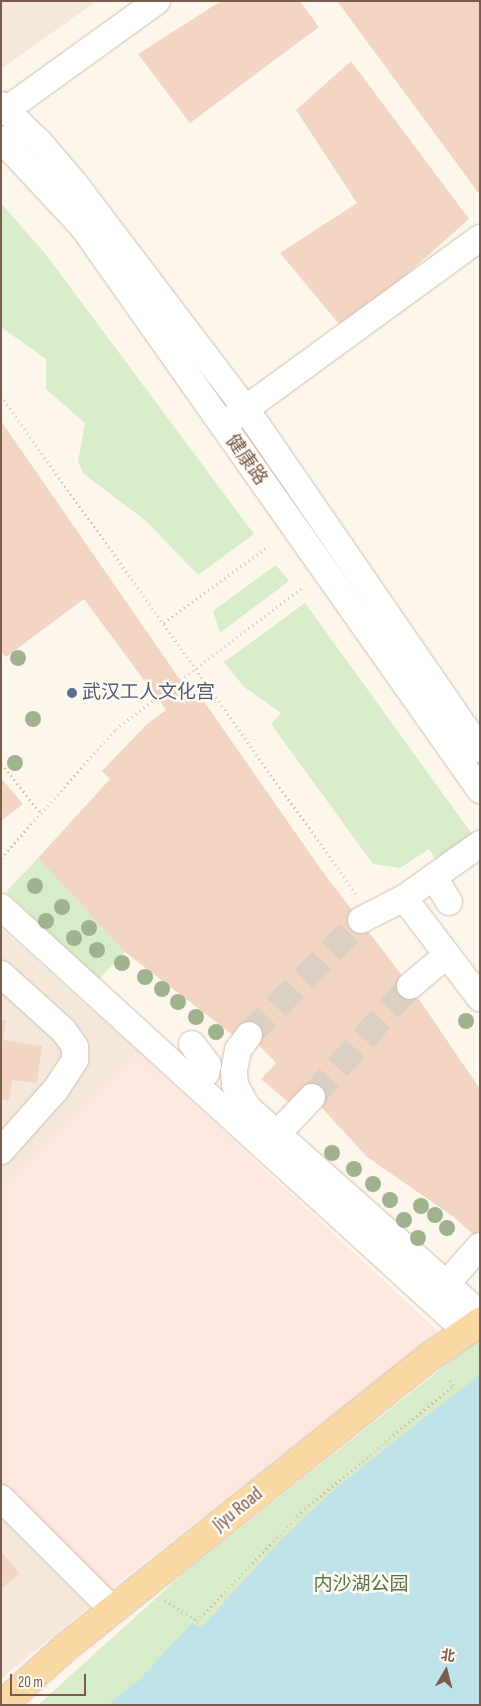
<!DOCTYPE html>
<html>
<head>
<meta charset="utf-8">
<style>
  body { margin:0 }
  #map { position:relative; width:481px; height:1706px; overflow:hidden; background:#fdf6ec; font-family:"Sofia Sans Condensed","Noto Sans SC",sans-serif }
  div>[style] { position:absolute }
  .residential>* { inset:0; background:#f5e8da }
  .commercial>* { inset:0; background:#fde8e0 }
  .green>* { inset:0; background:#d8ecc9 }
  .water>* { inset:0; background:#bfe3e8 }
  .building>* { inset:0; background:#f3d5c3 }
  .minor-tunnel>* { height:26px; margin-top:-13px; transform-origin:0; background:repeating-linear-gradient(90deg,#dcd0c4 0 26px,transparent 0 39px) }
  .path>* { height:3px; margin-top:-1.5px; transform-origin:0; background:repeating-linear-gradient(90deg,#d9b8a5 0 1px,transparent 0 5px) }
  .roads { filter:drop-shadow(0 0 1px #d1beb0) drop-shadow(0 0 1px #d1beb0) }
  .minor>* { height:26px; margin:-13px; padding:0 13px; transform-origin:13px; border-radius:13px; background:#fff }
  .major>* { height:28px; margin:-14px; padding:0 14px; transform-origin:14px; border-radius:14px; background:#fbd9a5 }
  .trees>* { width:16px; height:16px; margin:-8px; border-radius:50%; background:#a0b28e }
  .dots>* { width:14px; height:14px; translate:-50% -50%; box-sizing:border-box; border:2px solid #fffaf3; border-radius:50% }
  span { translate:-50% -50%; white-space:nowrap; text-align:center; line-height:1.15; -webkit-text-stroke:5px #fffaf3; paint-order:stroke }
  .street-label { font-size:19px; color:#7a5c4d }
  .service-label { font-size:19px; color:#4e5e75 }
  .left { translate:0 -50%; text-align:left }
  .park-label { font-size:19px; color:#537a41 }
  .frame { position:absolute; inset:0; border:2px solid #7a5c4d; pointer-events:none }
  .north { position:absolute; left:421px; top:1646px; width:50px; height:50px; -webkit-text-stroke:4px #fffaf3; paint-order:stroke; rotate:8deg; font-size:14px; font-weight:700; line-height:20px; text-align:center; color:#7a5c4d }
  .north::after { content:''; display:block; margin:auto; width:18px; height:22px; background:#7a5c4d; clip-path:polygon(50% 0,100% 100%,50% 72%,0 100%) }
  .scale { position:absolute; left:10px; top:1674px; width:76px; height:22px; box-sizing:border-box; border:2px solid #7a5c4d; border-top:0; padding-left:6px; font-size:15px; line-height:18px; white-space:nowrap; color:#7a5c4d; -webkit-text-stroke:4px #fffaf3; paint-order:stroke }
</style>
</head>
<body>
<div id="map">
  <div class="residential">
    <i style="clip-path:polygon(1px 1px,97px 1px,1px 69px)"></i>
    <i style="clip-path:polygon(1px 928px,138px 1051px,1px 1187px)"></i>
    <i style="clip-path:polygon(1px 1478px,112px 1588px,1px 1679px)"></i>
  </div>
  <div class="commercial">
    <i style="clip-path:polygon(138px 1051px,439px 1332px,112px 1588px,1px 1478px,1px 1187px)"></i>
  </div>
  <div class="green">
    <i style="clip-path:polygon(1px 203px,47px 256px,254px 534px,198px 575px,146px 521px,84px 474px,78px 462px,85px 423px,46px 389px,46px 359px,1px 327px)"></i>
    <i style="clip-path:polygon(276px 565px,289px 581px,220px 633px,213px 611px)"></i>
    <i style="clip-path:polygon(305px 603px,472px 834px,437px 862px,429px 849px,400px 868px,373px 864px,271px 724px,281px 713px,244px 687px,224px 662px)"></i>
    <i style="clip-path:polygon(38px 858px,125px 952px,99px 979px,6px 892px)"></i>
    <i style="clip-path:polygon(480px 1338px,480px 1705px,38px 1705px,185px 1572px)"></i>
  </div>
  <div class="water">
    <i style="clip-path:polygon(480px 1374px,480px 1705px,108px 1705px,139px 1680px,192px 1623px,201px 1628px,280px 1541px,336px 1488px)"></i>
  </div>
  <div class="building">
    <i style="clip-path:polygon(221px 1px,300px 1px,319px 27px,190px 123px,138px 54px)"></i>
    <i style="clip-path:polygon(337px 1px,480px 1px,480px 195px)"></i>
    <i style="clip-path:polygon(351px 61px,469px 219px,344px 330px,280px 253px,357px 203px,296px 110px)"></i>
    <i style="clip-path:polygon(1px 421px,190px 694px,196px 690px,320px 868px,410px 986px,480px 1089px,480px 1241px,454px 1217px,367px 1157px,312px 1097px,293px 1106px,261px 1079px,276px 1063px,242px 1028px,234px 1036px,125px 952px,38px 858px,110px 779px,102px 771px,147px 724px,166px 710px,84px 599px,6px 657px,1px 652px)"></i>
    <i style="clip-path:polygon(1px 778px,23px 804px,1px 821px)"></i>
    <i style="clip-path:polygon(1px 1020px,6px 1020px,3px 1040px,42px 1046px,37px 1083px,12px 1080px,9px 1100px,1px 1099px)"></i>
    <i style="clip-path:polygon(1px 1551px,20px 1574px,1px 1589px)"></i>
  </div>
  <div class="minor-tunnel">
    <i style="left:249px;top:1035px;width:161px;rotate:-45.8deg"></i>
    <i style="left:312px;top:1097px;width:148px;rotate:-48.6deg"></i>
  </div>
  <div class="path">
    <i style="left:1px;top:396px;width:612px;rotate:54.52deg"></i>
    <i style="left:164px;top:623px;width:130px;rotate:-36.3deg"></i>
    <i style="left:181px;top:680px;width:151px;rotate:-37.2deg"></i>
    <i style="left:1px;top:764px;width:63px;rotate:50.8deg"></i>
    <i style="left:1px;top:858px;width:173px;rotate:-48.3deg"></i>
    <i style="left:116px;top:729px;width:51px;rotate:-37.1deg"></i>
    <i style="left:165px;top:1600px;width:38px;rotate:33deg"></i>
    <i style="left:197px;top:1621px;width:151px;rotate:-46.3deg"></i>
    <i style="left:301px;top:1512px;width:199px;rotate:-39.7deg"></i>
    <i style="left:454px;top:1385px;width:10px;rotate:-127deg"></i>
  </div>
  <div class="roads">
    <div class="minor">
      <i style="left:1px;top:105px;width:54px;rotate:44.3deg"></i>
      <i style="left:40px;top:143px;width:54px;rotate:49.5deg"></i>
      <i style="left:75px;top:184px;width:283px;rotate:52.8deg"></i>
      <i style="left:246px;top:409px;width:413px;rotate:55.5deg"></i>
      <i style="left:6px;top:110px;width:186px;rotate:-35.8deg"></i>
      <i style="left:1px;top:139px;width:120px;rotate:47deg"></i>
      <i style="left:83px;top:227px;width:689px;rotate:54.81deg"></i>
      <i style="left:233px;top:418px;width:306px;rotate:-36.1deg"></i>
      <i style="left:434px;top:877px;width:29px;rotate:59deg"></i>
      <i style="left:404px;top:898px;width:126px;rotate:52.8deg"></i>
      <i style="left:1px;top:907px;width:629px;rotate:42.36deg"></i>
      <i style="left:361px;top:920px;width:48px;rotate:-27.1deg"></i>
      <i style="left:404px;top:898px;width:93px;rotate:-35.4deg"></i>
      <i style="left:1px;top:974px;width:85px;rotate:42.1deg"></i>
      <i style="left:64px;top:1031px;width:19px;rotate:55deg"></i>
      <i style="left:75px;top:1047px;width:13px;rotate:90deg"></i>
      <i style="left:75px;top:1060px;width:35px;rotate:123deg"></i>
      <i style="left:56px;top:1089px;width:83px;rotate:131.6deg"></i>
      <i style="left:410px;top:986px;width:48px;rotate:-40deg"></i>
      <i style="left:249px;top:1035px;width:19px;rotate:126deg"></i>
      <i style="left:238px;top:1050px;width:21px;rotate:101deg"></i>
      <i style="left:234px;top:1071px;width:14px;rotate:86deg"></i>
      <i style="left:235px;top:1085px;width:26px;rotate:61deg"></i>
      <i style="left:248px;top:1108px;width:310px;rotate:41.6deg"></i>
      <i style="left:192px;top:1044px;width:26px;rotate:53deg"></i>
      <i style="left:208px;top:1065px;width:8px;rotate:104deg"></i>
      <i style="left:206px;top:1073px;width:13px;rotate:132deg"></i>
      <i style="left:277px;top:1134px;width:51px;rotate:-46.6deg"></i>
      <i style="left:446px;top:1284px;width:51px;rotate:-48.2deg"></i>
      <i style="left:1px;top:1498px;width:158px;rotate:45deg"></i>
    </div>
    <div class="major">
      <i style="left:2px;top:1705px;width:86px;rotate:-42.2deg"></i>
      <i style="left:66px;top:1647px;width:467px;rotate:-38.6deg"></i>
      <i style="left:431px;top:1356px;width:60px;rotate:-34.8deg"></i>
    </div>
  </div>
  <div class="trees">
    <i style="left:18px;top:658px"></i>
    <i style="left:33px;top:719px"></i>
    <i style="left:15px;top:763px"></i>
    <i style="left:35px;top:886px"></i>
    <i style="left:62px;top:907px"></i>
    <i style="left:46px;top:921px"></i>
    <i style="left:89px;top:928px"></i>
    <i style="left:74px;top:938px"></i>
    <i style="left:97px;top:950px"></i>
    <i style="left:122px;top:963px"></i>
    <i style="left:145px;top:977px"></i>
    <i style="left:162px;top:989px"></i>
    <i style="left:178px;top:1002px"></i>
    <i style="left:196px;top:1017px"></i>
    <i style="left:466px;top:1021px"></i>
    <i style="left:216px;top:1032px"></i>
    <i style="left:332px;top:1153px"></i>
    <i style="left:354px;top:1169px"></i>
    <i style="left:373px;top:1184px"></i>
    <i style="left:390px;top:1200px"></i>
    <i style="left:421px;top:1206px"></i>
    <i style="left:435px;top:1215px"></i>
    <i style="left:404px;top:1220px"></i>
    <i style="left:447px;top:1228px"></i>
    <i style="left:418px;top:1238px"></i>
  </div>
  <div class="dots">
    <i style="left:72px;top:693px;background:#5c6f8a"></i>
  </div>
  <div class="street-label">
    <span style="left:246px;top:460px;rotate:55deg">健康路</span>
    <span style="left:238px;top:1510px;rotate:-39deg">Jiyu Road</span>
  </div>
  <div class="service-label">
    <span class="left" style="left:82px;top:693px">武汉工人文化宫</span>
  </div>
  <div class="park-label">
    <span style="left:361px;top:1585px">内沙湖公园</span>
  </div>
  <div class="frame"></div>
  <div class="north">北</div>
  <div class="scale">20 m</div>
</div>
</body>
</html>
